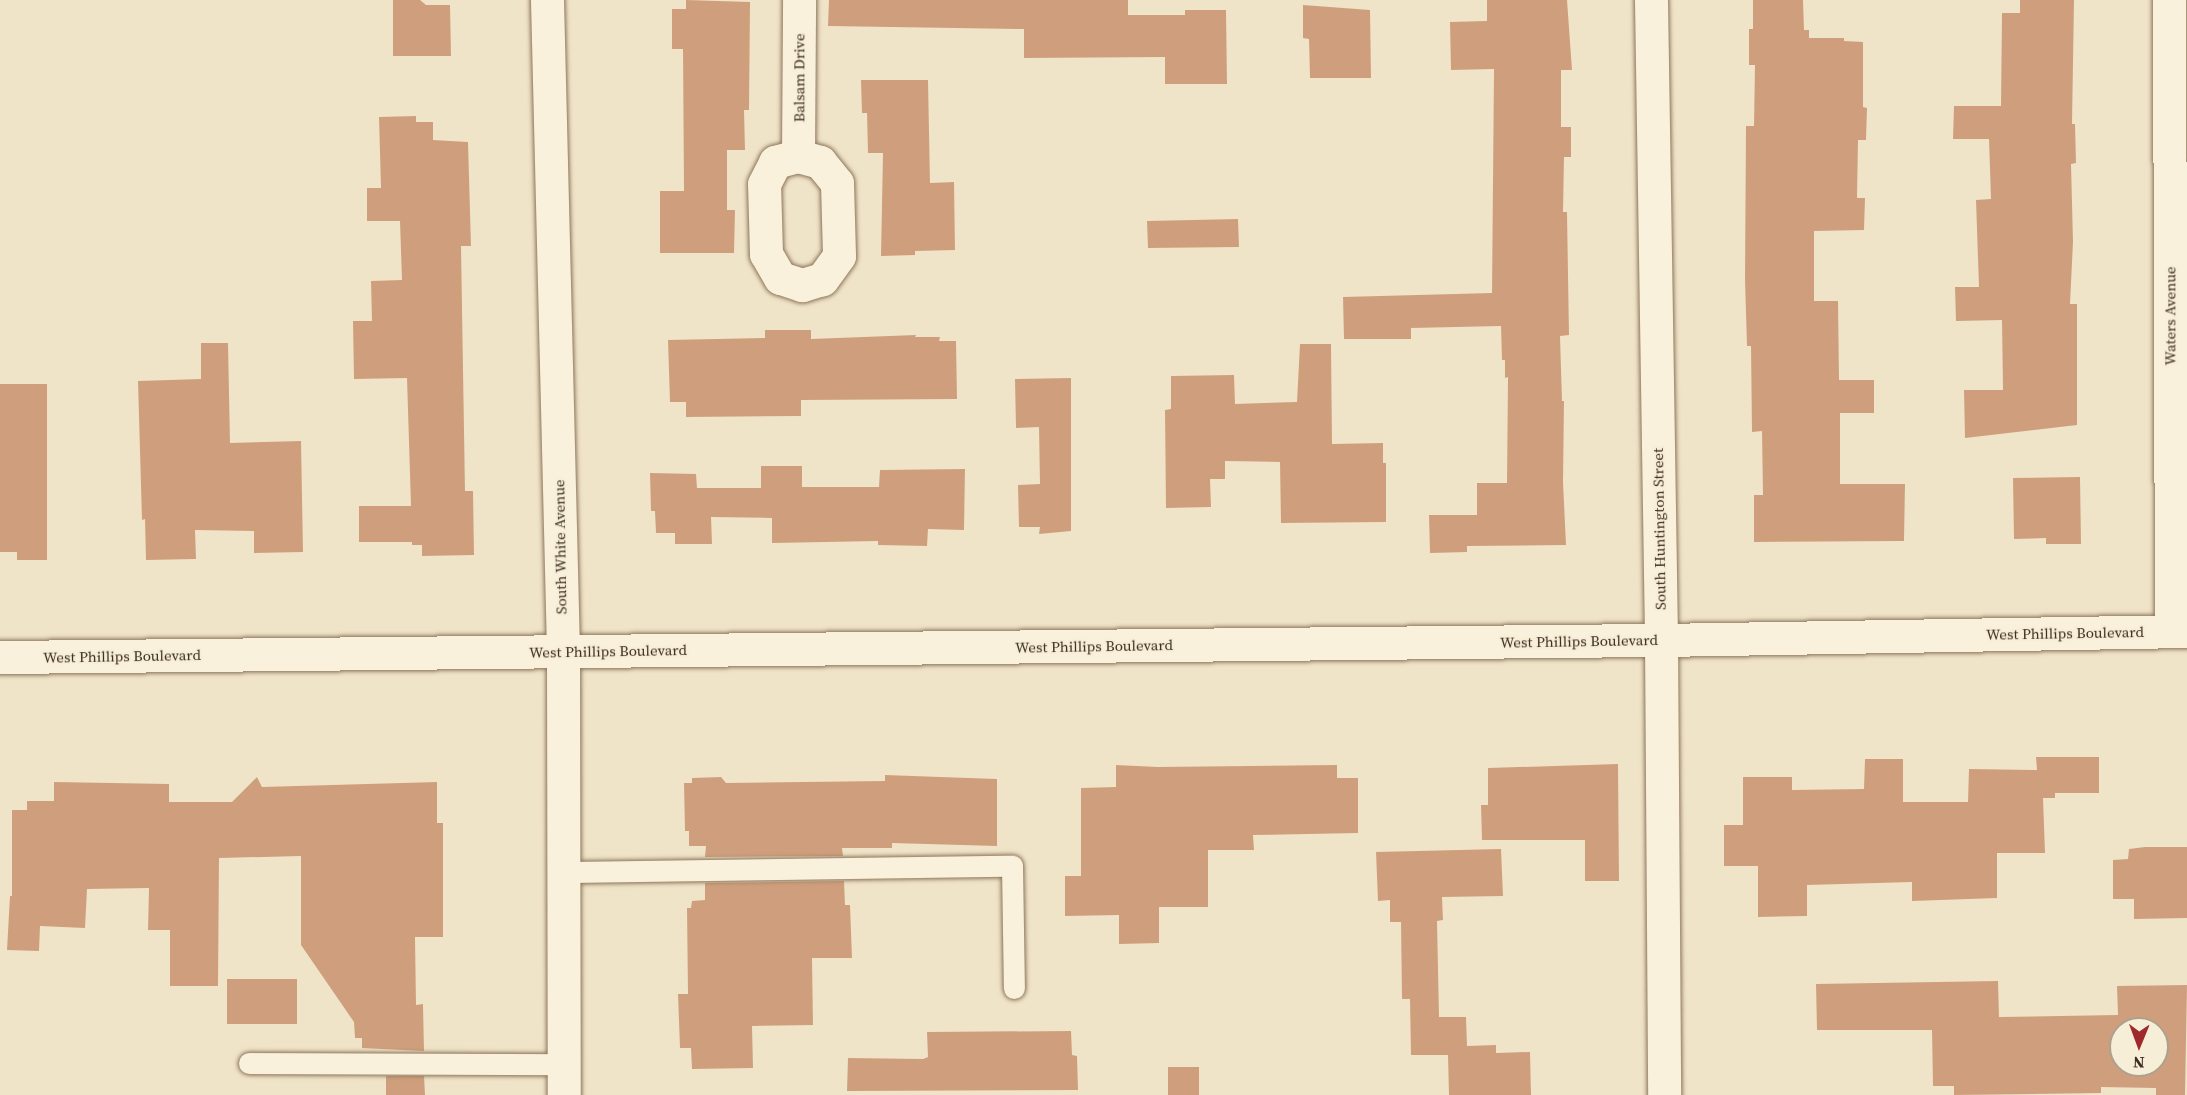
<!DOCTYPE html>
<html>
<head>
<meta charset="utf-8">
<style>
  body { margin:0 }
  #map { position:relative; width:2187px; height:1095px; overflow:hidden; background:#f0e4c8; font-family:"Source Serif 4",serif }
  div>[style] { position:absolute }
  .building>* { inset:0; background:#cf9f7d }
  .roads { filter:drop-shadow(0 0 2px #8d765c) drop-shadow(0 0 2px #8d765c) }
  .service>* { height:21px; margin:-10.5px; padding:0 10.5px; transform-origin:10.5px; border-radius:10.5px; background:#faf1dc }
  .minor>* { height:33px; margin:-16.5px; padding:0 16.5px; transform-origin:16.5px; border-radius:16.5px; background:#faf1dc }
  .tertiary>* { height:33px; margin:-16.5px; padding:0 16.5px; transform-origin:16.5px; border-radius:16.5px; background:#faf1dc }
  span { translate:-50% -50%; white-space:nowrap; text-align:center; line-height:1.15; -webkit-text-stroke:4.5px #f7eed8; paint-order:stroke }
  .street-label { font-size:15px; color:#3d2e20 }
  .north { position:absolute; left:2109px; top:1017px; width:60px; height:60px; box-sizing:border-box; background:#f7eed8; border:2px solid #ada18e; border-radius:50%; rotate:181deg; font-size:16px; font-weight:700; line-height:24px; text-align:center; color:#3d2e20 }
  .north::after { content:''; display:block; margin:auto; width:21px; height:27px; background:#9e2a2b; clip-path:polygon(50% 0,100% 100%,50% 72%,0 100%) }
</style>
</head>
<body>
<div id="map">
  <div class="building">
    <i style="clip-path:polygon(393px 0,420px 0,426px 5px,450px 5px,451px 56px,393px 56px)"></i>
    <i style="clip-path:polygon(686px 0,750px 2px,749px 110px,744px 110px,745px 150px,727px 150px,727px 210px,735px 210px,734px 253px,660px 253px,660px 191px,684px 191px,683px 49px,672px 49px,672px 9px,686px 9px)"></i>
    <i style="clip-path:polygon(829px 0,1128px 0,1128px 15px,1185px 15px,1185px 10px,1226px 10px,1227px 84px,1165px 84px,1165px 57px,1024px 58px,1024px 29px,828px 26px)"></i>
    <i style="clip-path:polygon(1487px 0,1567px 0,1572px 70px,1561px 70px,1561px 127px,1571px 127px,1571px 157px,1564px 157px,1563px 212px,1567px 212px,1569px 335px,1560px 336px,1562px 401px,1564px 401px,1563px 482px,1566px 545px,1467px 546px,1467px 552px,1430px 553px,1429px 515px,1477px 515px,1477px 483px,1507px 483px,1508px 377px,1505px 378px,1505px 360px,1502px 360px,1501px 326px,1411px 328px,1411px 339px,1344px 339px,1343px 297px,1492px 293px,1494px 69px,1451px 70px,1450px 22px,1487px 21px)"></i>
    <i style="clip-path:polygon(1753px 0,1803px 0,1804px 30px,1809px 30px,1809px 38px,1844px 38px,1844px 41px,1863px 42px,1863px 107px,1867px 108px,1866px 140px,1858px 140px,1857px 198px,1865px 198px,1864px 230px,1814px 231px,1814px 301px,1838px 301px,1839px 380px,1874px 380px,1874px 413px,1840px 413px,1840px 484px,1905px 484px,1904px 541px,1754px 542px,1754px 495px,1763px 495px,1762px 431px,1752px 432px,1751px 346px,1747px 346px,1745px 280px,1746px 126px,1754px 126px,1755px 65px,1749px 65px,1749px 29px,1753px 29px)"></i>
    <i style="clip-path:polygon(2020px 0,2074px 0,2072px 124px,2075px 124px,2076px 163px,2071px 164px,2073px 242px,2070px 304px,2077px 304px,2077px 425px,1965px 438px,1964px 390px,2003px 390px,2002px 320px,1956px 321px,1955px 287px,1979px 287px,1976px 200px,1991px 199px,1989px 139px,1953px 139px,1954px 106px,2001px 106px,2002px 13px,2020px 13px)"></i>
    <i style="clip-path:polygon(1303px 5px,1370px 10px,1371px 78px,1310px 78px,1309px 39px,1303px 38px)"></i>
    <i style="clip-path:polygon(861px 80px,928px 80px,930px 183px,954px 182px,955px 250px,915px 251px,915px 255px,881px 256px,883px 153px,868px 153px,867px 113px,862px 113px)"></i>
    <i style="clip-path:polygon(416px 116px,416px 122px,433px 122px,433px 140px,468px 142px,471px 246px,461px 246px,465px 491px,473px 491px,474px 555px,422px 556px,422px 545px,412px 545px,412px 542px,359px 542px,359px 506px,411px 506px,407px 378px,354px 379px,353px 321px,372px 321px,371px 281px,402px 280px,400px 221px,367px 221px,367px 188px,381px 188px,379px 117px)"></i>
    <i style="clip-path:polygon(1238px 219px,1239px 247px,1148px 248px,1147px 221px)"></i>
    <i style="clip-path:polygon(765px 330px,811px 330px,811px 339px,916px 335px,915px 337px,940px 337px,939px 341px,956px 341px,957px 399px,801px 400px,801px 416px,686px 417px,686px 402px,670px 402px,668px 340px,765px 338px)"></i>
    <i style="clip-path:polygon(201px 343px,228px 343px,230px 443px,301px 441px,303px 552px,254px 553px,254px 531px,195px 530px,196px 559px,146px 560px,145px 519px,142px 520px,138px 381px,201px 379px)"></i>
    <i style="clip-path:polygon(1300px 344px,1331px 344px,1332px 444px,1383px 443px,1383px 463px,1386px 463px,1386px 522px,1281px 523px,1280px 462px,1225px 461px,1225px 479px,1210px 479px,1211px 507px,1166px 508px,1165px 410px,1171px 409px,1171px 376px,1234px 375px,1235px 404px,1297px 402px)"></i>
    <i style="clip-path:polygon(1071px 378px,1071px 531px,1039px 534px,1040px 527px,1019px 527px,1018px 485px,1040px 484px,1039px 427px,1016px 428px,1015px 379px)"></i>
    <i style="clip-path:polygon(0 384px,47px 384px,47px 560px,17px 560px,17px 552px,0 552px)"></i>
    <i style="clip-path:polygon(761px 466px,802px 466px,802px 487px,879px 487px,880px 470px,965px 469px,964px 530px,928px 529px,927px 546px,878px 545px,878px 541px,772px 543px,772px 518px,711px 517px,712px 544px,675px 544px,675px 533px,656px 533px,655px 511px,651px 511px,650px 473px,696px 474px,697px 488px,761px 488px)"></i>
    <i style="clip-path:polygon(2080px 477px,2081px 544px,2046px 544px,2046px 538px,2014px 539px,2013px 478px)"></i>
    <i style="clip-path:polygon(2036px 757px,2099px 757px,2099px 793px,2055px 793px,2055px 798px,2043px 798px,2045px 853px,1997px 853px,1997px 898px,1912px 901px,1912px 882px,1807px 885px,1807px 916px,1758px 917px,1758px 866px,1724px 866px,1724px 825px,1743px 825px,1743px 777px,1792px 777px,1792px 790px,1864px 789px,1865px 759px,1903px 759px,1903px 802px,1968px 802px,1969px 769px,2037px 770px)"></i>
    <i style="clip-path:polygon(1618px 764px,1619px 881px,1585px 881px,1585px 840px,1482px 840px,1481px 805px,1488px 805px,1488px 768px)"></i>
    <i style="clip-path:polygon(1116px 765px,1158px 767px,1337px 765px,1337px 778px,1358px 778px,1358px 833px,1253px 835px,1254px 850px,1208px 850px,1208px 907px,1159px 907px,1159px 943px,1119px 944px,1119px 915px,1065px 916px,1065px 876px,1081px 876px,1081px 788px,1116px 787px)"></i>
    <i style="clip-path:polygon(885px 775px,997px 779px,997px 846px,892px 843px,892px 848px,842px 848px,843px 856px,705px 857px,706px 846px,689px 846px,689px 831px,685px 831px,684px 783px,692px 783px,692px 778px,721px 777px,726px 783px,885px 781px)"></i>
    <i style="clip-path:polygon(257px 777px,262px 787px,437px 782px,437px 823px,443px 823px,443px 937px,415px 937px,416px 1005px,423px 1004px,424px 1051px,362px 1048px,362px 1038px,355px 1038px,354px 1022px,301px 945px,301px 856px,219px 858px,218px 986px,170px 986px,170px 930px,148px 930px,149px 888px,87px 889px,85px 928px,40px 926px,39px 951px,7px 950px,10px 896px,12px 896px,12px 810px,27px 810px,27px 801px,54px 801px,54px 782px,169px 784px,169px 802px,232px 802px)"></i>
    <i style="clip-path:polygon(2145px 847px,2187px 847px,2187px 918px,2134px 919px,2134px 899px,2113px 899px,2113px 860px,2128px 859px,2129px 849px)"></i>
    <i style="clip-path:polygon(1501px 849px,1503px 896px,1442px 897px,1443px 920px,1437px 921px,1439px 1017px,1466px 1017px,1467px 1046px,1496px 1045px,1496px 1053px,1530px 1052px,1531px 1095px,1449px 1095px,1448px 1055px,1411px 1055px,1410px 999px,1402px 999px,1401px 922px,1390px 922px,1390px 900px,1378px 901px,1376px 852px)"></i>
    <i style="clip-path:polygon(844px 881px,845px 905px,850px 905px,852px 958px,812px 958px,813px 1025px,752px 1026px,753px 1068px,692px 1069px,691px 1048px,680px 1048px,678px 994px,688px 994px,687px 908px,691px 908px,692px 901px,705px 900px,705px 883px)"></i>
    <i style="clip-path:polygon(227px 979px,297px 979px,297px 1024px,227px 1024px)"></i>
    <i style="clip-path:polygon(evenodd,1998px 981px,1999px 1017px,2118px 1015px,2117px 986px,2187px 985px,2185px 1095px,2156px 1095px,2156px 1088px,2101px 1087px,2101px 1093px,1954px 1095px,1954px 1086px,1933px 1086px,1932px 1030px,1817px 1030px,1816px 984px,1998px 981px,2121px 1029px,2157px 1029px,2157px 1065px,2121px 1065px,2121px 1029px)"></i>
    <i style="clip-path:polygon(1071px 1031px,1072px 1055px,1077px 1056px,1078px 1090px,847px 1091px,848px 1058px,923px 1059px,928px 1057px,927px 1032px)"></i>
    <i style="clip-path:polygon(1168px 1067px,1199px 1067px,1199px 1095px,1168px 1095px)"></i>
    <i style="clip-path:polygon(386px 1076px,424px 1076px,425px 1095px,386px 1095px)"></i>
  </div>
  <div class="roads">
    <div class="service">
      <i style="left:563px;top:872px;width:449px;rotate:-0.8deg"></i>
      <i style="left:1012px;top:866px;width:122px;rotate:89.1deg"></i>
      <i style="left:249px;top:1063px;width:314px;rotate:0.2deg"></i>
    </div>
    <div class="minor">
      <i style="left:1651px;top:0;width:640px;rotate:89.1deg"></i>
      <i style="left:1661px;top:640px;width:455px;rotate:89.6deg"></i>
      <i style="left:2169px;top:0;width:631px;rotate:89.82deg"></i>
      <i style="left:798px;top:156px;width:23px;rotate:15deg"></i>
      <i style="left:820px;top:162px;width:27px;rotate:51deg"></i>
      <i style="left:837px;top:183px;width:73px;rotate:88.4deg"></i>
      <i style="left:839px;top:256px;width:29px;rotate:126deg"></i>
      <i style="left:822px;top:279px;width:21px;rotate:163deg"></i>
      <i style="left:802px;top:285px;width:23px;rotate:-162deg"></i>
      <i style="left:780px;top:278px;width:28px;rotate:-120deg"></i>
      <i style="left:766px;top:254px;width:70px;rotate:-91.6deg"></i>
      <i style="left:764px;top:184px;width:25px;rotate:-63deg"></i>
      <i style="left:775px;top:162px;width:24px;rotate:-15deg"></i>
      <i style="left:798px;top:156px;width:156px;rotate:-89.6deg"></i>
    </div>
    <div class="tertiary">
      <i style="left:547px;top:0;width:652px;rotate:88.59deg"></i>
      <i style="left:563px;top:652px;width:443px;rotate:89.9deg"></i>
      <i style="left:0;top:657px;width:1661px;rotate:-0.59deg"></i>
      <i style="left:1661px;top:640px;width:526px;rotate:-0.98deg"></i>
    </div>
  </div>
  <div class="street-label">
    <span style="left:799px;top:78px;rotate:-90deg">Balsam Drive</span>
    <span style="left:2170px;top:316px;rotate:-90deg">Waters Avenue</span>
    <span style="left:1659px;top:529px;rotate:-91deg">South Huntington Street</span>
    <span style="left:560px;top:547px;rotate:-91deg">South White Avenue</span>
    <span style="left:2065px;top:633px;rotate:-1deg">West Phillips Boulevard</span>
    <span style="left:1579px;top:641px;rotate:-1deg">West Phillips Boulevard</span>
    <span style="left:1094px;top:646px;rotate:-1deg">West Phillips Boulevard</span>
    <span style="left:608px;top:651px;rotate:-1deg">West Phillips Boulevard</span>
    <span style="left:122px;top:656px;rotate:-1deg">West Phillips Boulevard</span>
  </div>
  <div class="north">N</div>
</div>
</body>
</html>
